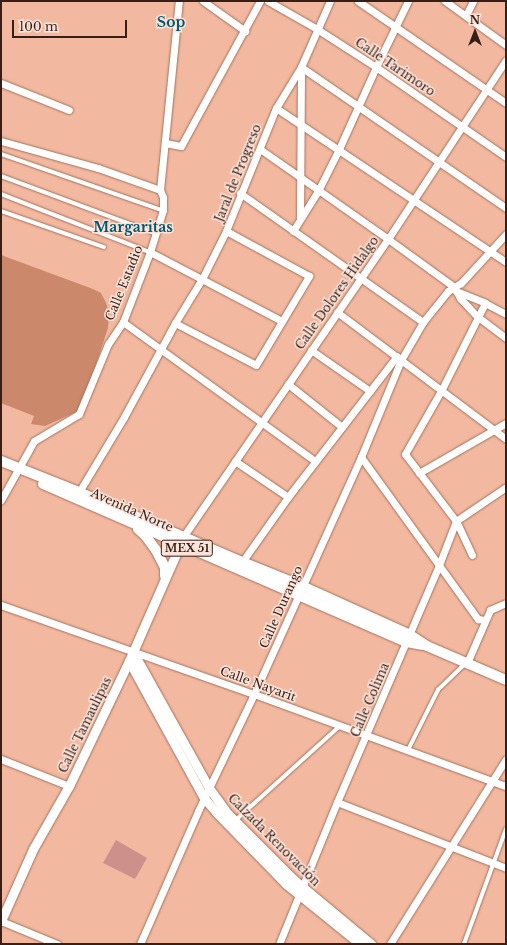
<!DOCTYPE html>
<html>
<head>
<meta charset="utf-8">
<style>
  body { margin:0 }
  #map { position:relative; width:507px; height:945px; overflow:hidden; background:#f3b9a0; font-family:"Libre Baskerville",serif }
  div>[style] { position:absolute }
  .green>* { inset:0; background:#cc886b }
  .building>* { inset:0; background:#cd908b }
  .roads { filter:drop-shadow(0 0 1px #a8735c) drop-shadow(0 0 1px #a8735c) }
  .lane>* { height:3.5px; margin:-1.75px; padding:0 1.75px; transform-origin:1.75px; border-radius:1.75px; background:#fff }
  .street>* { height:7px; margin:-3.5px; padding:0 3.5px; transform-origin:3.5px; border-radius:3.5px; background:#fff }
  .secondary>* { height:9px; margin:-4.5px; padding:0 4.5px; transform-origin:4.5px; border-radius:4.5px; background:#fff }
  .primary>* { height:10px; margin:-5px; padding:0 5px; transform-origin:5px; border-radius:5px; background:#fff }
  span { translate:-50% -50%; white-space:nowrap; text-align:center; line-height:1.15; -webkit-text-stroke:3px #fbe3d9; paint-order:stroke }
  .shield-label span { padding:1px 3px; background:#fbe3d9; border:1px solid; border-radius:3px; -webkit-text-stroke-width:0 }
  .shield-label { font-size:11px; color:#351f16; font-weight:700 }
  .street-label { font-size:12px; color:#351f16 }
  .quarter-label { font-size:14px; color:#00576e; font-weight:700 }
  .frame { position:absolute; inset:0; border:2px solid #351f16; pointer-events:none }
  .north { position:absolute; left:455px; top:12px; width:40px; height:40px; -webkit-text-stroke:3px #fbe3d9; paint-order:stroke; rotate:0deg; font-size:11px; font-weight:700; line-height:16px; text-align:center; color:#351f16 }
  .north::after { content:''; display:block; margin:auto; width:14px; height:18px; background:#351f16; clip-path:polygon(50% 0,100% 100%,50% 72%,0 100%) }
  .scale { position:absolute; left:12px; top:20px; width:115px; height:18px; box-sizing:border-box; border:2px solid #351f16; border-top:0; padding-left:5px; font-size:12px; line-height:14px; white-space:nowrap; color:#351f16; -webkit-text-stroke:3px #fbe3d9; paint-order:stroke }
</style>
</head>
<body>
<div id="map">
  <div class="green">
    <i style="clip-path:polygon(1px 255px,93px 289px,101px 293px,106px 303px,109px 313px,108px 328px,82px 406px,76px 412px,45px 426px,31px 424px,34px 416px,1px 403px)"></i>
  </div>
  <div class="building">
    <i style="clip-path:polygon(116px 840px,147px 858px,135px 879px,103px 863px)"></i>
  </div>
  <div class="roads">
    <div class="lane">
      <i style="left:1px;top:154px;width:170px;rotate:19.2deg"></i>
      <i style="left:1px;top:176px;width:163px;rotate:20.4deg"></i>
      <i style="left:1px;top:194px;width:160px;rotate:21.3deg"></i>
      <i style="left:1px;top:211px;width:109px;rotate:19.3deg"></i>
      <i style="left:408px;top:750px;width:67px;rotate:-63.4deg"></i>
      <i style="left:438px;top:690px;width:39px;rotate:-44deg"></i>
      <i style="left:236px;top:820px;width:140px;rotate:-42.1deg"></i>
      <i style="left:464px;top:944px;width:122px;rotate:-69.9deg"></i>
    </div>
    <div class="street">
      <i style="left:203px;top:1px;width:52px;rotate:35.5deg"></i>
      <i style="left:268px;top:1px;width:56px;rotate:29.7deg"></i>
      <i style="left:317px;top:29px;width:70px;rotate:32.8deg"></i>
      <i style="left:376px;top:67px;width:158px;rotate:34.7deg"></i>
      <i style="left:358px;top:1px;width:180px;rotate:34.6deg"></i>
      <i style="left:445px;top:1px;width:75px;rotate:35.8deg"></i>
      <i style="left:466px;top:15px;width:16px;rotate:-63deg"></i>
      <i style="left:301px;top:67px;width:249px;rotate:34.5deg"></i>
      <i style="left:1px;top:83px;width:73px;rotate:21.7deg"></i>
      <i style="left:276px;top:108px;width:277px;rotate:33.8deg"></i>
      <i style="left:1px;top:141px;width:101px;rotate:15.6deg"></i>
      <i style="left:98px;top:168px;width:66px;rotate:19.5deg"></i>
      <i style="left:160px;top:190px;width:8px;rotate:67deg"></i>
      <i style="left:163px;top:197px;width:13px;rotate:90deg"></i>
      <i style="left:163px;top:210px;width:44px;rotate:107.2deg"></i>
      <i style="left:150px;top:252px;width:75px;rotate:111.1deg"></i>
      <i style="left:123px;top:322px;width:27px;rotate:124deg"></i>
      <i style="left:108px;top:344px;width:76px;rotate:112.5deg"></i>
      <i style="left:79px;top:414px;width:52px;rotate:149deg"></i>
      <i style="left:34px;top:441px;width:68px;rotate:119.2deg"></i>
      <i style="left:165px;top:143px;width:16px;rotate:11deg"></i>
      <i style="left:181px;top:146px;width:165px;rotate:-61.4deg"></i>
      <i style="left:260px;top:149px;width:156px;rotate:35.1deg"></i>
      <i style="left:388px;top:239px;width:82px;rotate:36deg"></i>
      <i style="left:454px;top:287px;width:13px;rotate:61deg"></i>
      <i style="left:460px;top:298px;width:26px;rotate:47deg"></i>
      <i style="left:478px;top:317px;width:35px;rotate:37deg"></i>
      <i style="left:160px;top:190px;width:190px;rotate:-84.3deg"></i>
      <i style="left:240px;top:193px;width:224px;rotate:35.2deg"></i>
      <i style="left:300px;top:218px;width:151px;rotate:-89.6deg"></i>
      <i style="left:293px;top:231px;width:47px;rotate:-58deg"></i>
      <i style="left:318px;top:191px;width:47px;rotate:-63.4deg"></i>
      <i style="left:339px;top:149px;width:90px;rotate:-65.7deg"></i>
      <i style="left:376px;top:67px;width:73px;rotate:-64.1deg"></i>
      <i style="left:150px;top:252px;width:149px;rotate:27.6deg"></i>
      <i style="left:456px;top:291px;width:31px;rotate:22deg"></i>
      <i style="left:485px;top:303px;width:24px;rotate:28deg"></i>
      <i style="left:337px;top:312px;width:211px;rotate:36.9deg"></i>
      <i style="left:123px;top:322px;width:237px;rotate:35.9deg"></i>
      <i style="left:175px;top:323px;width:91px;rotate:27.4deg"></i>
      <i style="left:256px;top:365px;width:104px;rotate:-59.2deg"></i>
      <i style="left:309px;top:276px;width:94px;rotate:-151.5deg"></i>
      <i style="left:311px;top:350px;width:72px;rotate:34.8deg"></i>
      <i style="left:288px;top:384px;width:69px;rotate:38.5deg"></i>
      <i style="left:361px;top:457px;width:200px;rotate:54.2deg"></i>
      <i style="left:478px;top:619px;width:7px;rotate:8deg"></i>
      <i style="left:235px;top:461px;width:64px;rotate:34.2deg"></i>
      <i style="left:419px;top:473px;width:100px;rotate:-29.9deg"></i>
      <i style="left:79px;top:492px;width:87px;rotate:-59deg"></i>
      <i style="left:124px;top:417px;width:107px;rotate:-61.5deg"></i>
      <i style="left:175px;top:323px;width:52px;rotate:-58.5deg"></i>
      <i style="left:202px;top:279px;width:54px;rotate:-63.4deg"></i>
      <i style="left:226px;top:231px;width:133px;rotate:-67.9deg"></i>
      <i style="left:276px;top:108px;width:48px;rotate:-58.6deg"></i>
      <i style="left:301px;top:67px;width:72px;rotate:-66.3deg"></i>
      <i style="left:183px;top:537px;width:362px;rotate:-55.5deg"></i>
      <i style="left:388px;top:239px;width:214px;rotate:-56.6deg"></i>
      <i style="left:472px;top:555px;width:38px;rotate:-115deg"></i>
      <i style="left:456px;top:521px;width:84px;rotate:-127.3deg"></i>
      <i style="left:405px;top:454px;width:73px;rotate:-60.3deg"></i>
      <i style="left:441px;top:391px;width:98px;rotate:-63.4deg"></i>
      <i style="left:242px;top:562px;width:80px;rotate:-54.7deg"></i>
      <i style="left:288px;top:497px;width:178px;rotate:-52.3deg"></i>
      <i style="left:1px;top:605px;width:268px;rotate:19.4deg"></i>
      <i style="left:254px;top:694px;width:268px;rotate:20.1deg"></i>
      <i style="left:467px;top:663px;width:58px;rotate:-66.5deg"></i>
      <i style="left:490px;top:610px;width:17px;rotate:-24deg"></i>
      <i style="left:1px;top:759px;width:73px;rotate:21.7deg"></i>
      <i style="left:337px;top:802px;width:181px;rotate:21.3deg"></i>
      <i style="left:1px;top:921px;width:61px;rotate:22.3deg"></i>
      <i style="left:140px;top:944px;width:145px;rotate:-66.4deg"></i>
      <i style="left:198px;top:811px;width:130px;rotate:-64.4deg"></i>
      <i style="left:254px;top:694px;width:260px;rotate:-65.7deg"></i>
      <i style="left:361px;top:457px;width:105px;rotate:-67.6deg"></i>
      <i style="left:401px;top:360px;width:44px;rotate:-59.9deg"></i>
      <i style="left:423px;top:322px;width:40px;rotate:-51deg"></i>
      <i style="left:448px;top:291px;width:15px;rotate:-32deg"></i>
      <i style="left:461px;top:283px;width:67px;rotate:-47.4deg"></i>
      <i style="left:279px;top:944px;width:153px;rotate:-67.8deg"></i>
      <i style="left:337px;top:802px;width:258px;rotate:-66.7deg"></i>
      <i style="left:439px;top:565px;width:47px;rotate:-68.9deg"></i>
      <i style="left:456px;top:521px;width:60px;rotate:-34.2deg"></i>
      <i style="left:390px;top:944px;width:218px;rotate:-57.9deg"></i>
    </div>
    <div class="secondary">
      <i style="left:133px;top:652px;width:156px;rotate:60.8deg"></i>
      <i style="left:209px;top:788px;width:32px;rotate:54deg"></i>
      <i style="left:228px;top:814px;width:92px;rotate:45deg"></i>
      <i style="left:293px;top:879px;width:102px;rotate:39.8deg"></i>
      <i style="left:129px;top:661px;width:156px;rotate:61.3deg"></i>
      <i style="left:204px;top:798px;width:18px;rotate:49deg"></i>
      <i style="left:216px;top:812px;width:100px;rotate:45.8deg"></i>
      <i style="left:286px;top:884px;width:95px;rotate:39deg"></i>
      <i style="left:1px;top:921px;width:79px;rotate:-66deg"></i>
      <i style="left:33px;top:849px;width:73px;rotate:-60.3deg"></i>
      <i style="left:69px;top:786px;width:139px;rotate:-64.4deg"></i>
      <i style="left:129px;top:661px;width:134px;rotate:-66.3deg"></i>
    </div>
    <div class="primary">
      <i style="left:1px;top:461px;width:84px;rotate:21.7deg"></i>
      <i style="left:79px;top:492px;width:177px;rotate:23.2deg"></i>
      <i style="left:242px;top:562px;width:65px;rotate:21.8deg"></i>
      <i style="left:302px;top:586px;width:119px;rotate:24.4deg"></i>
      <i style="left:410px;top:635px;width:20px;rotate:33deg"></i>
      <i style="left:427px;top:646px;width:86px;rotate:23.3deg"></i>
      <i style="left:43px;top:484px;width:397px;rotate:23.5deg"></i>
      <i style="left:407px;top:642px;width:15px;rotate:11deg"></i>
      <i style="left:138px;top:529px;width:9px;rotate:41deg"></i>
      <i style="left:145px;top:535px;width:19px;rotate:54deg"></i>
      <i style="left:156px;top:550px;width:20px;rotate:63deg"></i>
      <i style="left:165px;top:568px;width:8px;rotate:90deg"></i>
    </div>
  </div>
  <div class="shield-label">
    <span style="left:187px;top:548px">MEX 51</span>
  </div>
  <div class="street-label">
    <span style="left:395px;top:67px;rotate:34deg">Calle Tarimoro</span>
    <span style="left:238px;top:173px;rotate:-68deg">Jaral de Progreso</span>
    <span style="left:124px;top:283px;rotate:-68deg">Calle Estadio</span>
    <span style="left:337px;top:293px;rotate:-55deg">Calle Dolores Hidalgo</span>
    <span style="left:132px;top:510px;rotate:24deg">Avenida Norte</span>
    <span style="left:281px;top:607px;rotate:-66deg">Calle Durango</span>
    <span style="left:258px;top:684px;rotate:20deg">Calle Nayarit</span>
    <span style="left:370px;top:700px;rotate:-67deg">Calle Colima</span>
    <span style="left:85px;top:725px;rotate:-64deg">Calle Tamaulipas</span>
    <span style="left:274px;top:840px;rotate:45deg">Calzada Renovación</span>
  </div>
  <div class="quarter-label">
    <span style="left:171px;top:22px">Sop</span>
    <span style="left:133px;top:227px">Margaritas</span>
  </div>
  <div class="frame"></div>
  <div class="north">N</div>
  <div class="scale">100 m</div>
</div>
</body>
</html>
